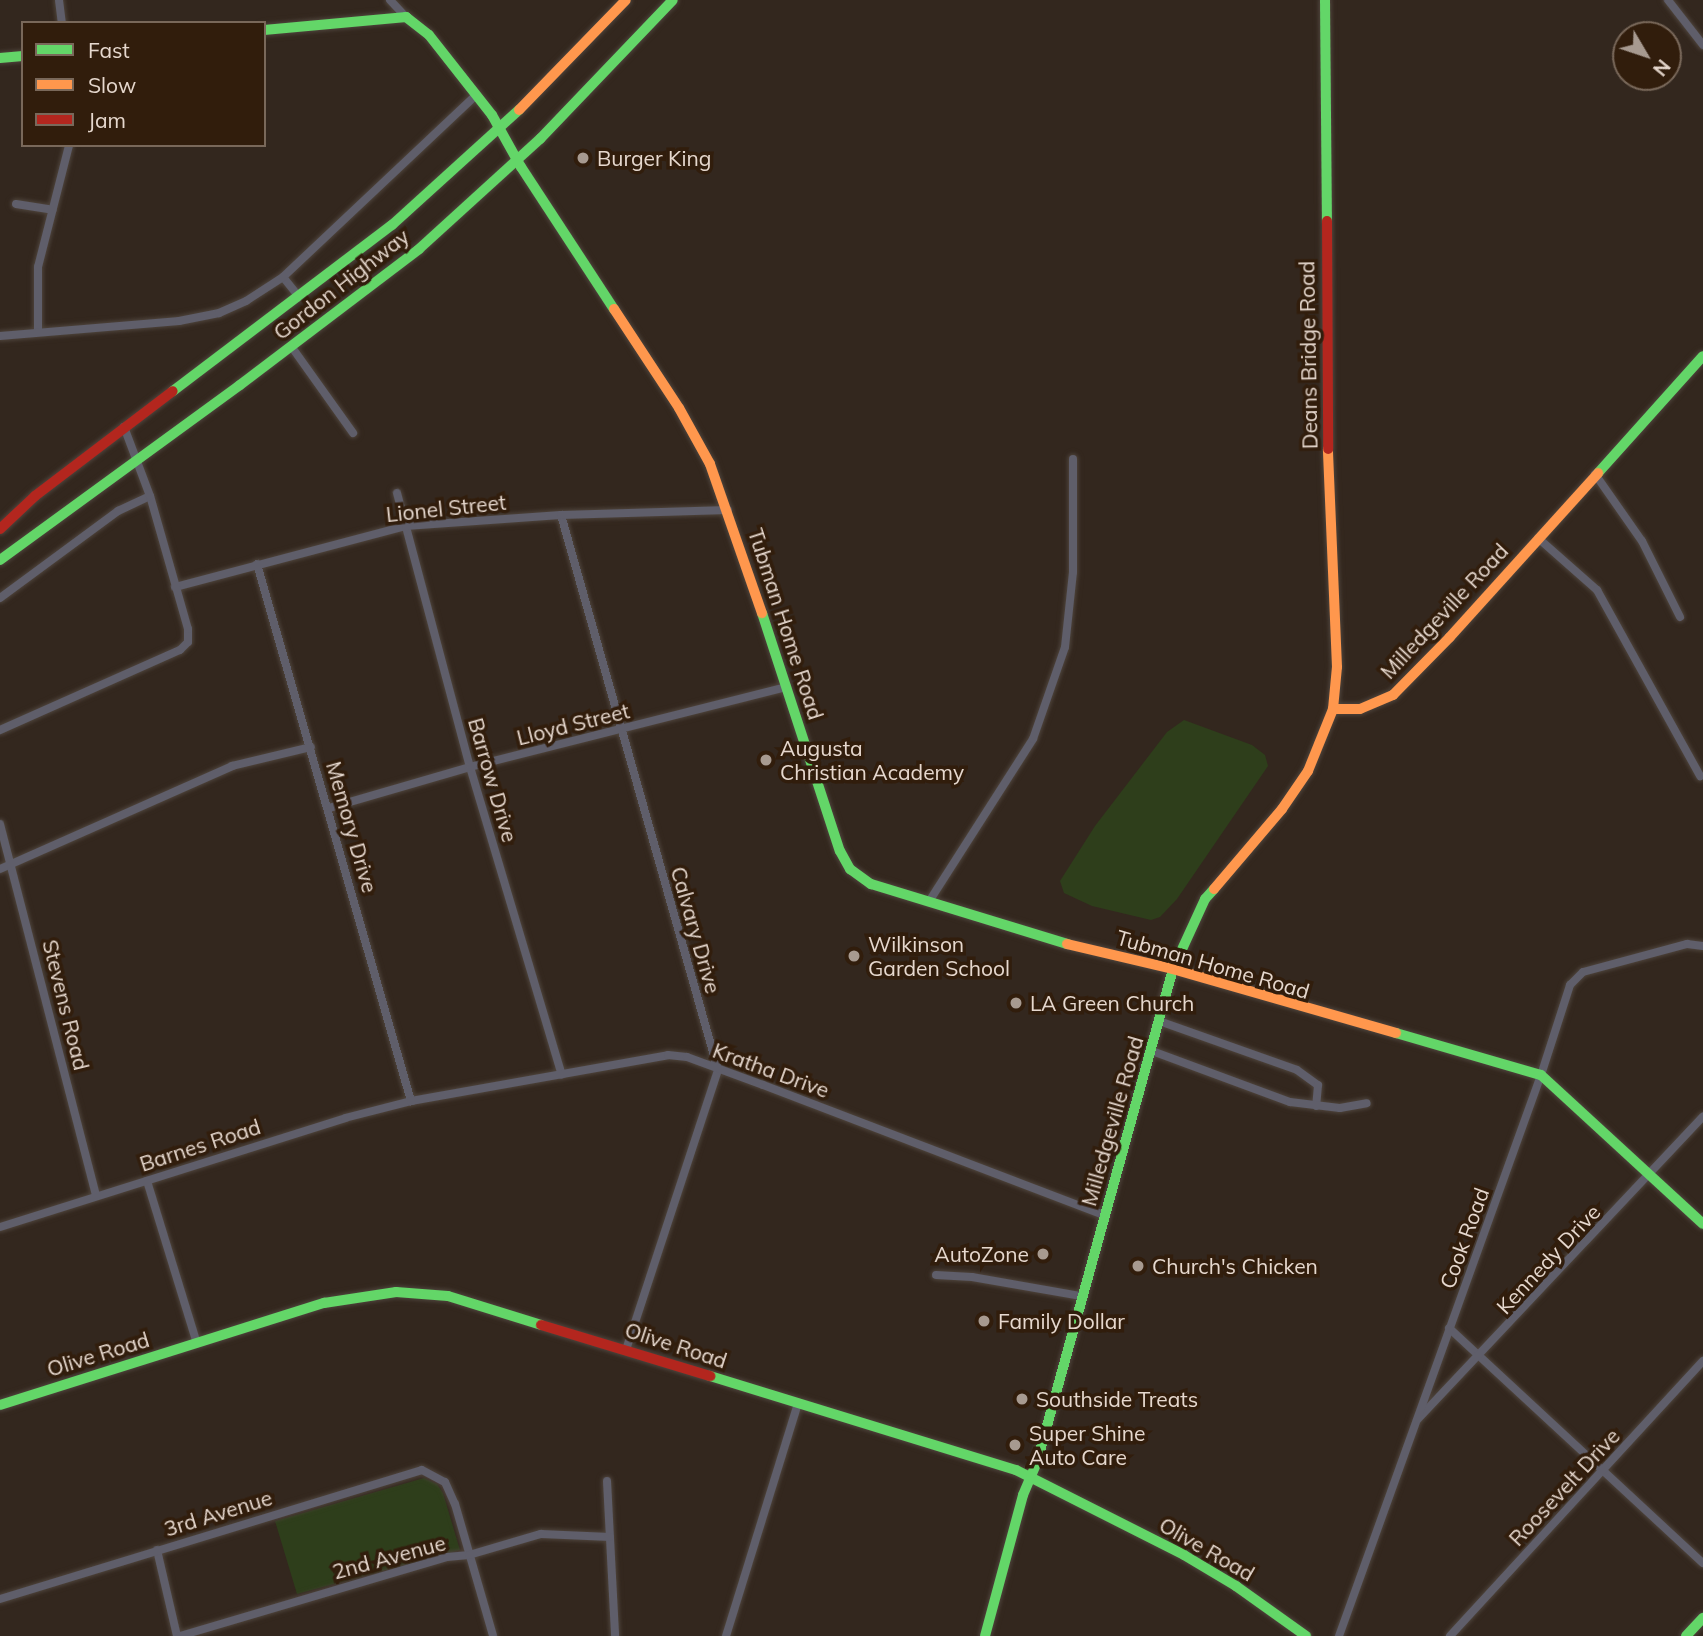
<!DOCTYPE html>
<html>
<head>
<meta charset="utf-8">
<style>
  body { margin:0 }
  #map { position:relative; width:1703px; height:1636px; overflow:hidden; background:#33271e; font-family:Mulish,sans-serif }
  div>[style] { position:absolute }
  .green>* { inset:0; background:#2e3e1b }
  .roads { filter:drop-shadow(0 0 2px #4e443c) drop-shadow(0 0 2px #4e443c) }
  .street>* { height:8px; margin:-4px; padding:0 4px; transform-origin:4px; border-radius:4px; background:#5f5e6a }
  .fast>* { height:10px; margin:-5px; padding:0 5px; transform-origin:5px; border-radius:5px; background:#63d668 }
  .slow>* { height:10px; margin:-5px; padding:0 5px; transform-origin:5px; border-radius:5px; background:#ff974d }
  .jam>* { height:10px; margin:-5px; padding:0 5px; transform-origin:5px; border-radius:5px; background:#b3261e }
  .dots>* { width:19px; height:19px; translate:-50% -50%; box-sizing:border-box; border:4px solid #311d0c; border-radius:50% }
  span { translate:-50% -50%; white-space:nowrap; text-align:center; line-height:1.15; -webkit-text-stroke:7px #311d0c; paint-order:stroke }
  .poi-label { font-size:21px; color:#e6d8ce }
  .left { translate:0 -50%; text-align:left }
  .right { translate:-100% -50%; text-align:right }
  .street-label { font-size:21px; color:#e6d8ce }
  .legend { position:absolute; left:21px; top:21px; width:245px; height:126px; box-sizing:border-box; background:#311d0c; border:2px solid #79685a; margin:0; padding:9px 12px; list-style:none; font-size:21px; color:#e6d8ce }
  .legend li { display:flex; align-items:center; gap:14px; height:35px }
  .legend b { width:35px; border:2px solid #79685a }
  .north { position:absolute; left:1612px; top:21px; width:70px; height:70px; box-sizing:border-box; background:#311d0c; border:2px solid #79685a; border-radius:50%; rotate:129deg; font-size:19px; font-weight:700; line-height:28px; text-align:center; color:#e6d8ce }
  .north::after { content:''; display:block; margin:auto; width:24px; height:32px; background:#a79a90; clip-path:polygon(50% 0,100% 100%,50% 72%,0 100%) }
</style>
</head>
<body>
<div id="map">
  <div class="green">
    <i style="clip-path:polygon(1184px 720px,1252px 745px,1265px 755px,1268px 766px,1177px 899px,1160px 917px,1151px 920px,1092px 906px,1064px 893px,1060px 881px,1095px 826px,1167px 732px)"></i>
    <i style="clip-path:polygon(424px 1478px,437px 1484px,443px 1493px,460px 1550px,297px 1594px,275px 1521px)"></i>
  </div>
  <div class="roads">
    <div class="street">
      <i style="left:59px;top:0;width:23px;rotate:83deg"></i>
      <i style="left:390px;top:0;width:23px;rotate:47deg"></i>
      <i style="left:1668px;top:0;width:57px;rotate:52.1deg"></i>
      <i style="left:16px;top:204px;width:37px;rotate:9deg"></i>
      <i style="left:283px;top:277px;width:26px;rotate:51deg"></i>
      <i style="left:38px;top:332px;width:65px;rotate:-90deg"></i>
      <i style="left:38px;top:267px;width:126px;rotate:-75.7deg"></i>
      <i style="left:0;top:336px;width:180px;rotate:-4.8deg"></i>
      <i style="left:179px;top:321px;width:41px;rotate:-11.3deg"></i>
      <i style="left:219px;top:313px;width:30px;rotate:-24deg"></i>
      <i style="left:246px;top:301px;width:44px;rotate:-33deg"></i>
      <i style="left:283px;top:277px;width:265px;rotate:-43.3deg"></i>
      <i style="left:291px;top:346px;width:107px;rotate:54.5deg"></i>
      <i style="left:1595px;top:474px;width:82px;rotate:55deg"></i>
      <i style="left:1642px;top:541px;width:85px;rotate:63.4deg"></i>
      <i style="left:397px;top:493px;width:284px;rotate:75.1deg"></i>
      <i style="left:470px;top:767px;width:321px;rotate:73.4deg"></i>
      <i style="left:561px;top:515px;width:577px;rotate:74.2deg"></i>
      <i style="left:718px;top:1070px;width:295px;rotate:108.2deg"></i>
      <i style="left:1538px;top:538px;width:79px;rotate:41.4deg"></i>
      <i style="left:1597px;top:590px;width:213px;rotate:61deg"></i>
      <i style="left:257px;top:564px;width:559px;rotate:74deg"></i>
      <i style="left:175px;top:587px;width:239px;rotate:-14.8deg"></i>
      <i style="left:406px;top:526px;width:155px;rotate:-4.1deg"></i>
      <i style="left:561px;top:515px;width:167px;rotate:-1.7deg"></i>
      <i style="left:0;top:598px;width:147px;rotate:-36.4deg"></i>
      <i style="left:118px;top:511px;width:35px;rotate:-25deg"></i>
      <i style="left:0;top:730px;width:197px;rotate:-24deg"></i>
      <i style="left:180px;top:650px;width:11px;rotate:-45deg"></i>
      <i style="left:188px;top:642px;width:13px;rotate:-90deg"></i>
      <i style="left:188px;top:629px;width:138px;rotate:-105.9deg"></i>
      <i style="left:150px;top:496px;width:74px;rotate:-110.6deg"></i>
      <i style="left:329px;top:808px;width:147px;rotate:-16.2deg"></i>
      <i style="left:470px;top:767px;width:327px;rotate:-14.2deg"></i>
      <i style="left:0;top:824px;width:383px;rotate:75.5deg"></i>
      <i style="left:0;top:869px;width:254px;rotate:-23.9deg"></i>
      <i style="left:232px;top:766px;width:81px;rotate:-13.5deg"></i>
      <i style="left:930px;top:900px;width:191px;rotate:-57.4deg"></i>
      <i style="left:1033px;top:739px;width:97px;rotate:-70.8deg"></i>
      <i style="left:1065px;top:647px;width:75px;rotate:-83.9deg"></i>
      <i style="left:1073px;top:572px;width:113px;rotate:-90deg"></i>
      <i style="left:1159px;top:1021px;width:146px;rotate:19.5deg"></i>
      <i style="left:1297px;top:1070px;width:26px;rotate:36deg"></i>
      <i style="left:1318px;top:1085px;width:21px;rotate:95deg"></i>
      <i style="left:1152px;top:1051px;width:147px;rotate:20.3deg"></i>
      <i style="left:1290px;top:1102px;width:50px;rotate:6.8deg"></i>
      <i style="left:1340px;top:1108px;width:27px;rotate:-10deg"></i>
      <i style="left:147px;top:1181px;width:170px;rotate:72.9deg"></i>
      <i style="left:0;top:1227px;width:362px;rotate:-17.5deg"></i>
      <i style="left:345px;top:1118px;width:68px;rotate:-14.4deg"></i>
      <i style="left:411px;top:1101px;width:261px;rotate:-10.1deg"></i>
      <i style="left:668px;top:1055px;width:19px;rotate:6deg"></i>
      <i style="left:687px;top:1057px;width:81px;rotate:20.2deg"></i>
      <i style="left:763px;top:1085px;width:367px;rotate:20.9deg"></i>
      <i style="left:936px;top:1275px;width:36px;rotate:3deg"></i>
      <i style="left:972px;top:1277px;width:111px;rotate:9.9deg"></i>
      <i style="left:1449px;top:1328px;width:346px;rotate:42.8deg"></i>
      <i style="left:1417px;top:1420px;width:417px;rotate:-46.7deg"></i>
      <i style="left:607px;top:1481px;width:155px;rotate:87deg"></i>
      <i style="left:157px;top:1550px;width:88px;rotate:76.9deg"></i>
      <i style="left:0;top:1599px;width:441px;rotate:-17deg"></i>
      <i style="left:422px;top:1470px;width:26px;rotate:28deg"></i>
      <i style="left:445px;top:1482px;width:24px;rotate:66deg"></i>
      <i style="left:455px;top:1504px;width:137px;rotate:73.9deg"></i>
      <i style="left:180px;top:1636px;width:278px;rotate:-16.5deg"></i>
      <i style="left:447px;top:1557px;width:22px;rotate:-5deg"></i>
      <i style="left:469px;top:1555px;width:75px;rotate:-16.3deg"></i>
      <i style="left:541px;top:1534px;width:69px;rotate:2.5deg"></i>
      <i style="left:726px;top:1636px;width:243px;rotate:-72.8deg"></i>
      <i style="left:1339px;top:1636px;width:596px;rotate:-70.2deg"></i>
      <i style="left:1541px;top:1075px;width:95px;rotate:-72.1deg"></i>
      <i style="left:1570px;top:985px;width:18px;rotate:-45deg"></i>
      <i style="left:1583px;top:972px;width:108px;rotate:-15.1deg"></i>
      <i style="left:1687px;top:944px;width:16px;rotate:7deg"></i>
      <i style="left:1450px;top:1636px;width:374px;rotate:-47.4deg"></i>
    </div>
    <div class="fast">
      <i style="left:1325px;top:0;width:221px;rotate:89.5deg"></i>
      <i style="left:264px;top:30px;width:143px;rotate:-5.2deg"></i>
      <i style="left:406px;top:17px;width:29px;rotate:38deg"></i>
      <i style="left:429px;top:35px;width:102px;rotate:51.8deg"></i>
      <i style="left:492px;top:115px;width:60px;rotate:60.9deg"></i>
      <i style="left:521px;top:167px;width:170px;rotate:56.8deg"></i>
      <i style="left:0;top:58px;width:23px;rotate:-5deg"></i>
      <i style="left:173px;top:391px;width:275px;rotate:-37.2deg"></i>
      <i style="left:392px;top:225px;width:171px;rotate:-42.2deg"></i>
      <i style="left:1598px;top:473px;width:157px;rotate:-48.1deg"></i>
      <i style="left:0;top:560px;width:297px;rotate:-36.1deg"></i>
      <i style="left:240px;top:385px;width:225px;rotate:-37.2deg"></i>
      <i style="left:419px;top:249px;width:164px;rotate:-42.3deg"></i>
      <i style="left:540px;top:139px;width:192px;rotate:-46.3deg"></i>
      <i style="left:762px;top:613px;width:250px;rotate:71.9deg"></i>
      <i style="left:840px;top:851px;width:21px;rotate:61deg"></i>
      <i style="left:850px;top:869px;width:26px;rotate:36deg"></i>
      <i style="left:871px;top:884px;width:205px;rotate:17deg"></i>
      <i style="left:1396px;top:1033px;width:151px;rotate:16.2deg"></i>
      <i style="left:1541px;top:1075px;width:220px;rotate:42.6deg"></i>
      <i style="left:710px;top:1376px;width:320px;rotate:17.1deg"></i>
      <i style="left:1016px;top:1470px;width:188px;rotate:26.8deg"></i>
      <i style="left:1184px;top:1555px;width:61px;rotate:30.8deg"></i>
      <i style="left:1236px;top:1586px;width:86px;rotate:35.5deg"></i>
      <i style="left:0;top:1405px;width:340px;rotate:-17.5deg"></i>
      <i style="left:324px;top:1303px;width:73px;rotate:-8.7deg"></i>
      <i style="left:396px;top:1292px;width:52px;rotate:4.4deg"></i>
      <i style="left:448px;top:1296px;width:97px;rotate:17.3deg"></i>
      <i style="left:985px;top:1636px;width:146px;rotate:-74.9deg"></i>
      <i style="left:1023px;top:1495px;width:36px;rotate:-67deg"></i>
      <i style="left:1037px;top:1462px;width:511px;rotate:-74.58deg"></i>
      <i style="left:1173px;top:969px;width:77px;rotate:-65.4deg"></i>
      <i style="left:1205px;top:899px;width:13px;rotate:-48deg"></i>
      <i style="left:1686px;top:1636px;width:25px;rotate:-47deg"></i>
    </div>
    <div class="slow">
      <i style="left:519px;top:110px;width:153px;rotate:-45.8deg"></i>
      <i style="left:614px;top:309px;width:118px;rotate:56.7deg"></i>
      <i style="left:679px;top:408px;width:64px;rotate:61deg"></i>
      <i style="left:710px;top:464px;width:158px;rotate:70.8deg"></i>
      <i style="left:1333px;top:709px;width:27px"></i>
      <i style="left:1360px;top:709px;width:36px;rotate:-23deg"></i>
      <i style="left:1393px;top:695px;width:81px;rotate:-45.5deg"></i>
      <i style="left:1450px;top:637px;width:221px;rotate:-47.9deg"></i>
      <i style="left:1214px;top:889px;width:105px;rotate:-49.6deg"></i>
      <i style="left:1282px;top:809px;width:46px;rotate:-55.6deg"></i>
      <i style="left:1308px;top:771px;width:67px;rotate:-68deg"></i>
      <i style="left:1333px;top:709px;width:42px;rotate:-84.6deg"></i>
      <i style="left:1337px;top:667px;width:218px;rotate:-92.4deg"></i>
      <i style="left:1067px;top:944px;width:109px;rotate:13.3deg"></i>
      <i style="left:1173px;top:969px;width:232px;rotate:16deg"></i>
    </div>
    <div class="jam">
      <i style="left:1327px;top:221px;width:228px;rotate:89.7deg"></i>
      <i style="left:0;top:529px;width:48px;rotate:-43.3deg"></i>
      <i style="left:35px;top:496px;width:173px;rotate:-37.3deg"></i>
      <i style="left:541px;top:1325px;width:177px;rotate:16.8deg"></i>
    </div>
  </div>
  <div class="dots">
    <i style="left:583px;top:158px;background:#a79a90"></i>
    <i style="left:766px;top:760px;background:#a79a90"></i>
    <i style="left:854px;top:956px;background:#a79a90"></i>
    <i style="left:1016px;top:1003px;background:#a79a90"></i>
    <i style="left:1043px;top:1254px;background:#a79a90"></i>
    <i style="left:1138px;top:1266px;background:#a79a90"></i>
    <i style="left:984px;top:1321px;background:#a79a90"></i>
    <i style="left:1022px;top:1399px;background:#a79a90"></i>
    <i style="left:1015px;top:1445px;background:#a79a90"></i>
  </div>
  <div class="poi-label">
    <span class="left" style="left:597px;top:158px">Burger King</span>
    <span class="left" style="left:780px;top:760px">Augusta<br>Christian Academy</span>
    <span class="left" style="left:868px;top:956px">Wilkinson<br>Garden School</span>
    <span class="left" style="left:1030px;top:1003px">LA Green Church</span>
    <span class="right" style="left:1029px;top:1254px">AutoZone</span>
    <span class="left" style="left:1152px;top:1266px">Church's Chicken</span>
    <span class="left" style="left:998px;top:1321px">Family Dollar</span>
    <span class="left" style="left:1036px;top:1399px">Southside Treats</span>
    <span class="left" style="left:1029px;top:1445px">Super Shine<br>Auto Care</span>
  </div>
  <div class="street-label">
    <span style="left:341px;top:284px;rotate:-38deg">Gordon Highway</span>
    <span style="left:1308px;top:355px;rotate:-91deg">Deans Bridge Road</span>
    <span style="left:446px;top:508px;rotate:-6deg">Lionel Street</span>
    <span style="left:1444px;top:611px;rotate:-47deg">Milledgeville Road</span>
    <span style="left:786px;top:624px;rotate:72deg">Tubman Home Road</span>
    <span style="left:573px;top:724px;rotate:-14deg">Lloyd Street</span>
    <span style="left:493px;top:780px;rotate:74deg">Barrow Drive</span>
    <span style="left:352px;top:827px;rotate:74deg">Memory Drive</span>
    <span style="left:696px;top:930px;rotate:74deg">Calvary Drive</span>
    <span style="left:1213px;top:964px;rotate:16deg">Tubman Home Road</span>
    <span style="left:66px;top:1005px;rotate:76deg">Stevens Road</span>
    <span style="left:771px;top:1070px;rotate:20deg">Kratha Drive</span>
    <span style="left:1112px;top:1121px;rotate:-74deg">Milledgeville Road</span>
    <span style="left:200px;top:1145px;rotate:-18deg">Barnes Road</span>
    <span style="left:1464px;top:1238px;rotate:-70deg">Cook Road</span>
    <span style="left:1548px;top:1259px;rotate:-47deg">Kennedy Drive</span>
    <span style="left:676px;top:1345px;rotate:18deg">Olive Road</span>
    <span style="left:98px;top:1354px;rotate:-17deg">Olive Road</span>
    <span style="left:1564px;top:1487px;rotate:-47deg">Roosevelt Drive</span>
    <span style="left:218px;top:1513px;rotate:-17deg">3rd Avenue</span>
    <span style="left:1207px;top:1549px;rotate:30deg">Olive Road</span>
    <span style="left:389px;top:1557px;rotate:-15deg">2nd Avenue</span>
  </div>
  <ul class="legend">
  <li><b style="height:9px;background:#63d668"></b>Fast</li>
  <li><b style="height:9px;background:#ff974d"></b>Slow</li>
  <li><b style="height:9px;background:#b3261e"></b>Jam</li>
  </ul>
  <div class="north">N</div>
</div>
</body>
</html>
